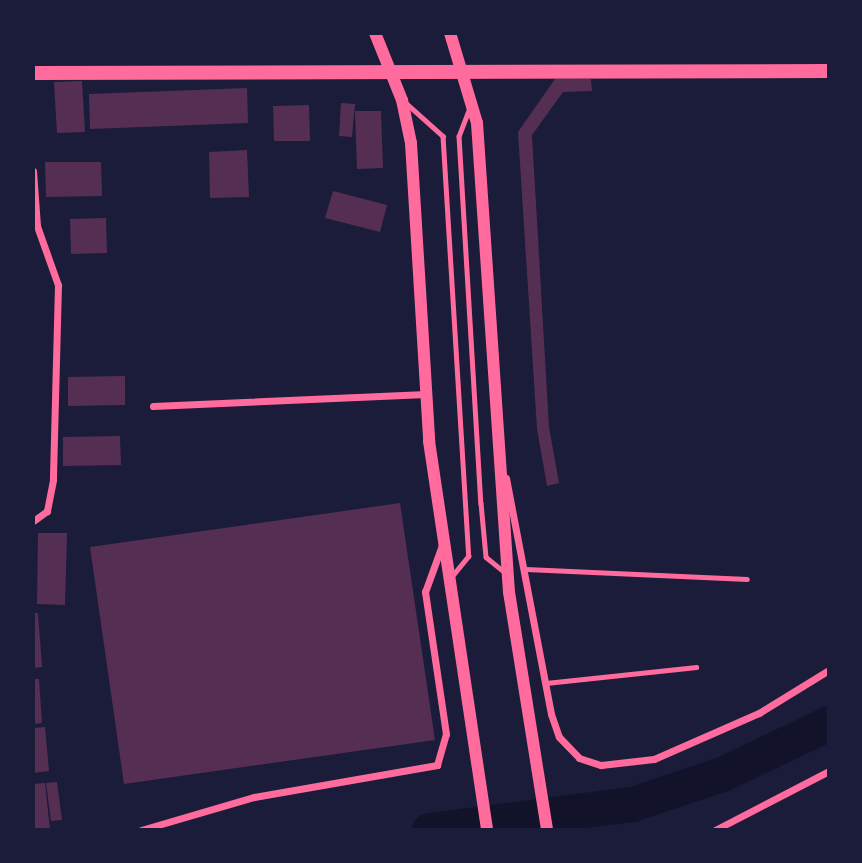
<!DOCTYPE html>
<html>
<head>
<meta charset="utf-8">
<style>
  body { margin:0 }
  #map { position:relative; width:862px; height:863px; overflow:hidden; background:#1b1b3a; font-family:Cabin,sans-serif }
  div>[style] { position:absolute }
  .river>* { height:35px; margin:-17.5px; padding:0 17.5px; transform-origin:17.5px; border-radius:17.5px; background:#12122b }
  .building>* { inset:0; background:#542f53 }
  .service>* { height:4.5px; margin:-2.25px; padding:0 2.25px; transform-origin:2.25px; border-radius:2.25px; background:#ff6b9d }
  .minor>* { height:7px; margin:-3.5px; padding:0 3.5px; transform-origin:3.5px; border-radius:3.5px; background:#ff6b9d }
  .secondary>* { height:12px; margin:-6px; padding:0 6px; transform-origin:6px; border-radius:6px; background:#ff6b9d }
  .trunk>* { height:14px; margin:-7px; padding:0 7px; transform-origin:7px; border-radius:7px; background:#ff6b9d }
  span { translate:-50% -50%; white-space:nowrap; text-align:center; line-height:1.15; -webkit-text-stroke:7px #1b1b3a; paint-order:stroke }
  .frame { position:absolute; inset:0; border:35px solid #1b1b3a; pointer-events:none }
</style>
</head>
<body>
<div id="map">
  <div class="river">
    <i style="left:429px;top:830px;width:205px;rotate:-7.3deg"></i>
    <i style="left:632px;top:804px;width:95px;rotate:-18.4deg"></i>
    <i style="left:722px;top:774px;width:119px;rotate:-25.5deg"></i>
  </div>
  <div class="building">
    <i style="clip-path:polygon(555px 79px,591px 79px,592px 91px,563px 92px,532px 135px,549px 427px,559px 483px,547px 486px,537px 429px,518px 132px)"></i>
    <i style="clip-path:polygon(82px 81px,85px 132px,57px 133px,54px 82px)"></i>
    <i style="clip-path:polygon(247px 88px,248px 123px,90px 129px,89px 94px)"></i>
    <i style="clip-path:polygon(341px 103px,355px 104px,352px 137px,339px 136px)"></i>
    <i style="clip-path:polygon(309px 105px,310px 141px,274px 141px,273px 106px)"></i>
    <i style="clip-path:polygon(355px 111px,381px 111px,383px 168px,357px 169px)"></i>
    <i style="clip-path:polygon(247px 150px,249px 197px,210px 198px,209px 152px)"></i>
    <i style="clip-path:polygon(45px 162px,101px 162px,102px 196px,46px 197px)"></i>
    <i style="clip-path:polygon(333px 191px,387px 205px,380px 232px,325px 218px)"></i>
    <i style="clip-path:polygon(106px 218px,107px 253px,71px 254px,70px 219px)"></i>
    <i style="clip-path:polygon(125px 376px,125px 405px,68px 406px,68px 377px)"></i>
    <i style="clip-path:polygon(120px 436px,121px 465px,63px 466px,63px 437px)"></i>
    <i style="clip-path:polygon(400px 503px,435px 740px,124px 784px,90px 547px)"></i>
    <i style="clip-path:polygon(38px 533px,67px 533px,65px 605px,37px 604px)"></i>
    <i style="clip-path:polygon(33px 613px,38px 613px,42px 667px,33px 668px)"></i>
    <i style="clip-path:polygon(33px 679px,39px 679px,42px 723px,33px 724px)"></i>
    <i style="clip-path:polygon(45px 727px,49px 771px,33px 773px,33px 728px)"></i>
    <i style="clip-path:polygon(57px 782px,62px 820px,51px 821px,46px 783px)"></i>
    <i style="clip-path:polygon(45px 783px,50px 830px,33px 830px,33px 784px)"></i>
  </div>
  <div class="service">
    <i style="left:406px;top:103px;width:50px;rotate:41.7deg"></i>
    <i style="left:443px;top:136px;width:421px;rotate:86.5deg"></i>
    <i style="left:469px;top:556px;width:26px;rotate:129deg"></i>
    <i style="left:470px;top:108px;width:30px;rotate:111deg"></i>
    <i style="left:459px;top:136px;width:368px;rotate:86.6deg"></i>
    <i style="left:481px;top:503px;width:54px;rotate:84.7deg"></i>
    <i style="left:486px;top:557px;width:22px;rotate:39deg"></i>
    <i style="left:526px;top:569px;width:221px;rotate:2.6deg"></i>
    <i style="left:546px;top:683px;width:151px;rotate:-6.1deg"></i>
  </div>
  <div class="minor">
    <i style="left:33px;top:171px;width:55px;rotate:85.8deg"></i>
    <i style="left:37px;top:226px;width:63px;rotate:70.4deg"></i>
    <i style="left:58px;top:285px;width:195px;rotate:91.5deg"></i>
    <i style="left:53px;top:480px;width:32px;rotate:101deg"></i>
    <i style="left:47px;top:511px;width:17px;rotate:144deg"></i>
    <i style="left:153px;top:406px;width:273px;rotate:-2.5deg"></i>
    <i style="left:506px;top:478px;width:240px;rotate:79.2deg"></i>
    <i style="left:551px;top:714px;width:24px;rotate:71deg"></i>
    <i style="left:559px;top:737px;width:29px;rotate:46deg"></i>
    <i style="left:579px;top:758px;width:23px;rotate:18deg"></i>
    <i style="left:601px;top:765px;width:53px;rotate:-6.5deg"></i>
    <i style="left:654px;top:759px;width:115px;rotate:-23.7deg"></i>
    <i style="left:759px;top:713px;width:82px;rotate:-31.6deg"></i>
    <i style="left:141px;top:830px;width:118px;rotate:-16.3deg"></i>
    <i style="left:254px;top:797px;width:186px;rotate:-9.9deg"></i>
    <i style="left:437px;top:765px;width:32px;rotate:-74deg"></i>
    <i style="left:446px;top:734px;width:144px;rotate:-98.4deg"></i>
    <i style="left:425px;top:592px;width:50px;rotate:-70.1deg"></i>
    <i style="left:715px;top:830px;width:128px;rotate:-27.4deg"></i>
  </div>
  <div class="secondary">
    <i style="left:375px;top:33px;width:72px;rotate:68.1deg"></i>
    <i style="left:402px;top:100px;width:44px;rotate:78.2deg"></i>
    <i style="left:411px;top:143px;width:299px;rotate:86.5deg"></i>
    <i style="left:429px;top:441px;width:393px;rotate:81.5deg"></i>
    <i style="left:450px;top:33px;width:94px;rotate:73.3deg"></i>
    <i style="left:477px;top:123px;width:470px;rotate:86.1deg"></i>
    <i style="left:509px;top:592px;width:241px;rotate:80.9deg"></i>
  </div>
  <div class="trunk">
    <i style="left:33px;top:73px;width:796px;rotate:-0.14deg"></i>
  </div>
  <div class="frame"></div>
</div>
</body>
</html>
